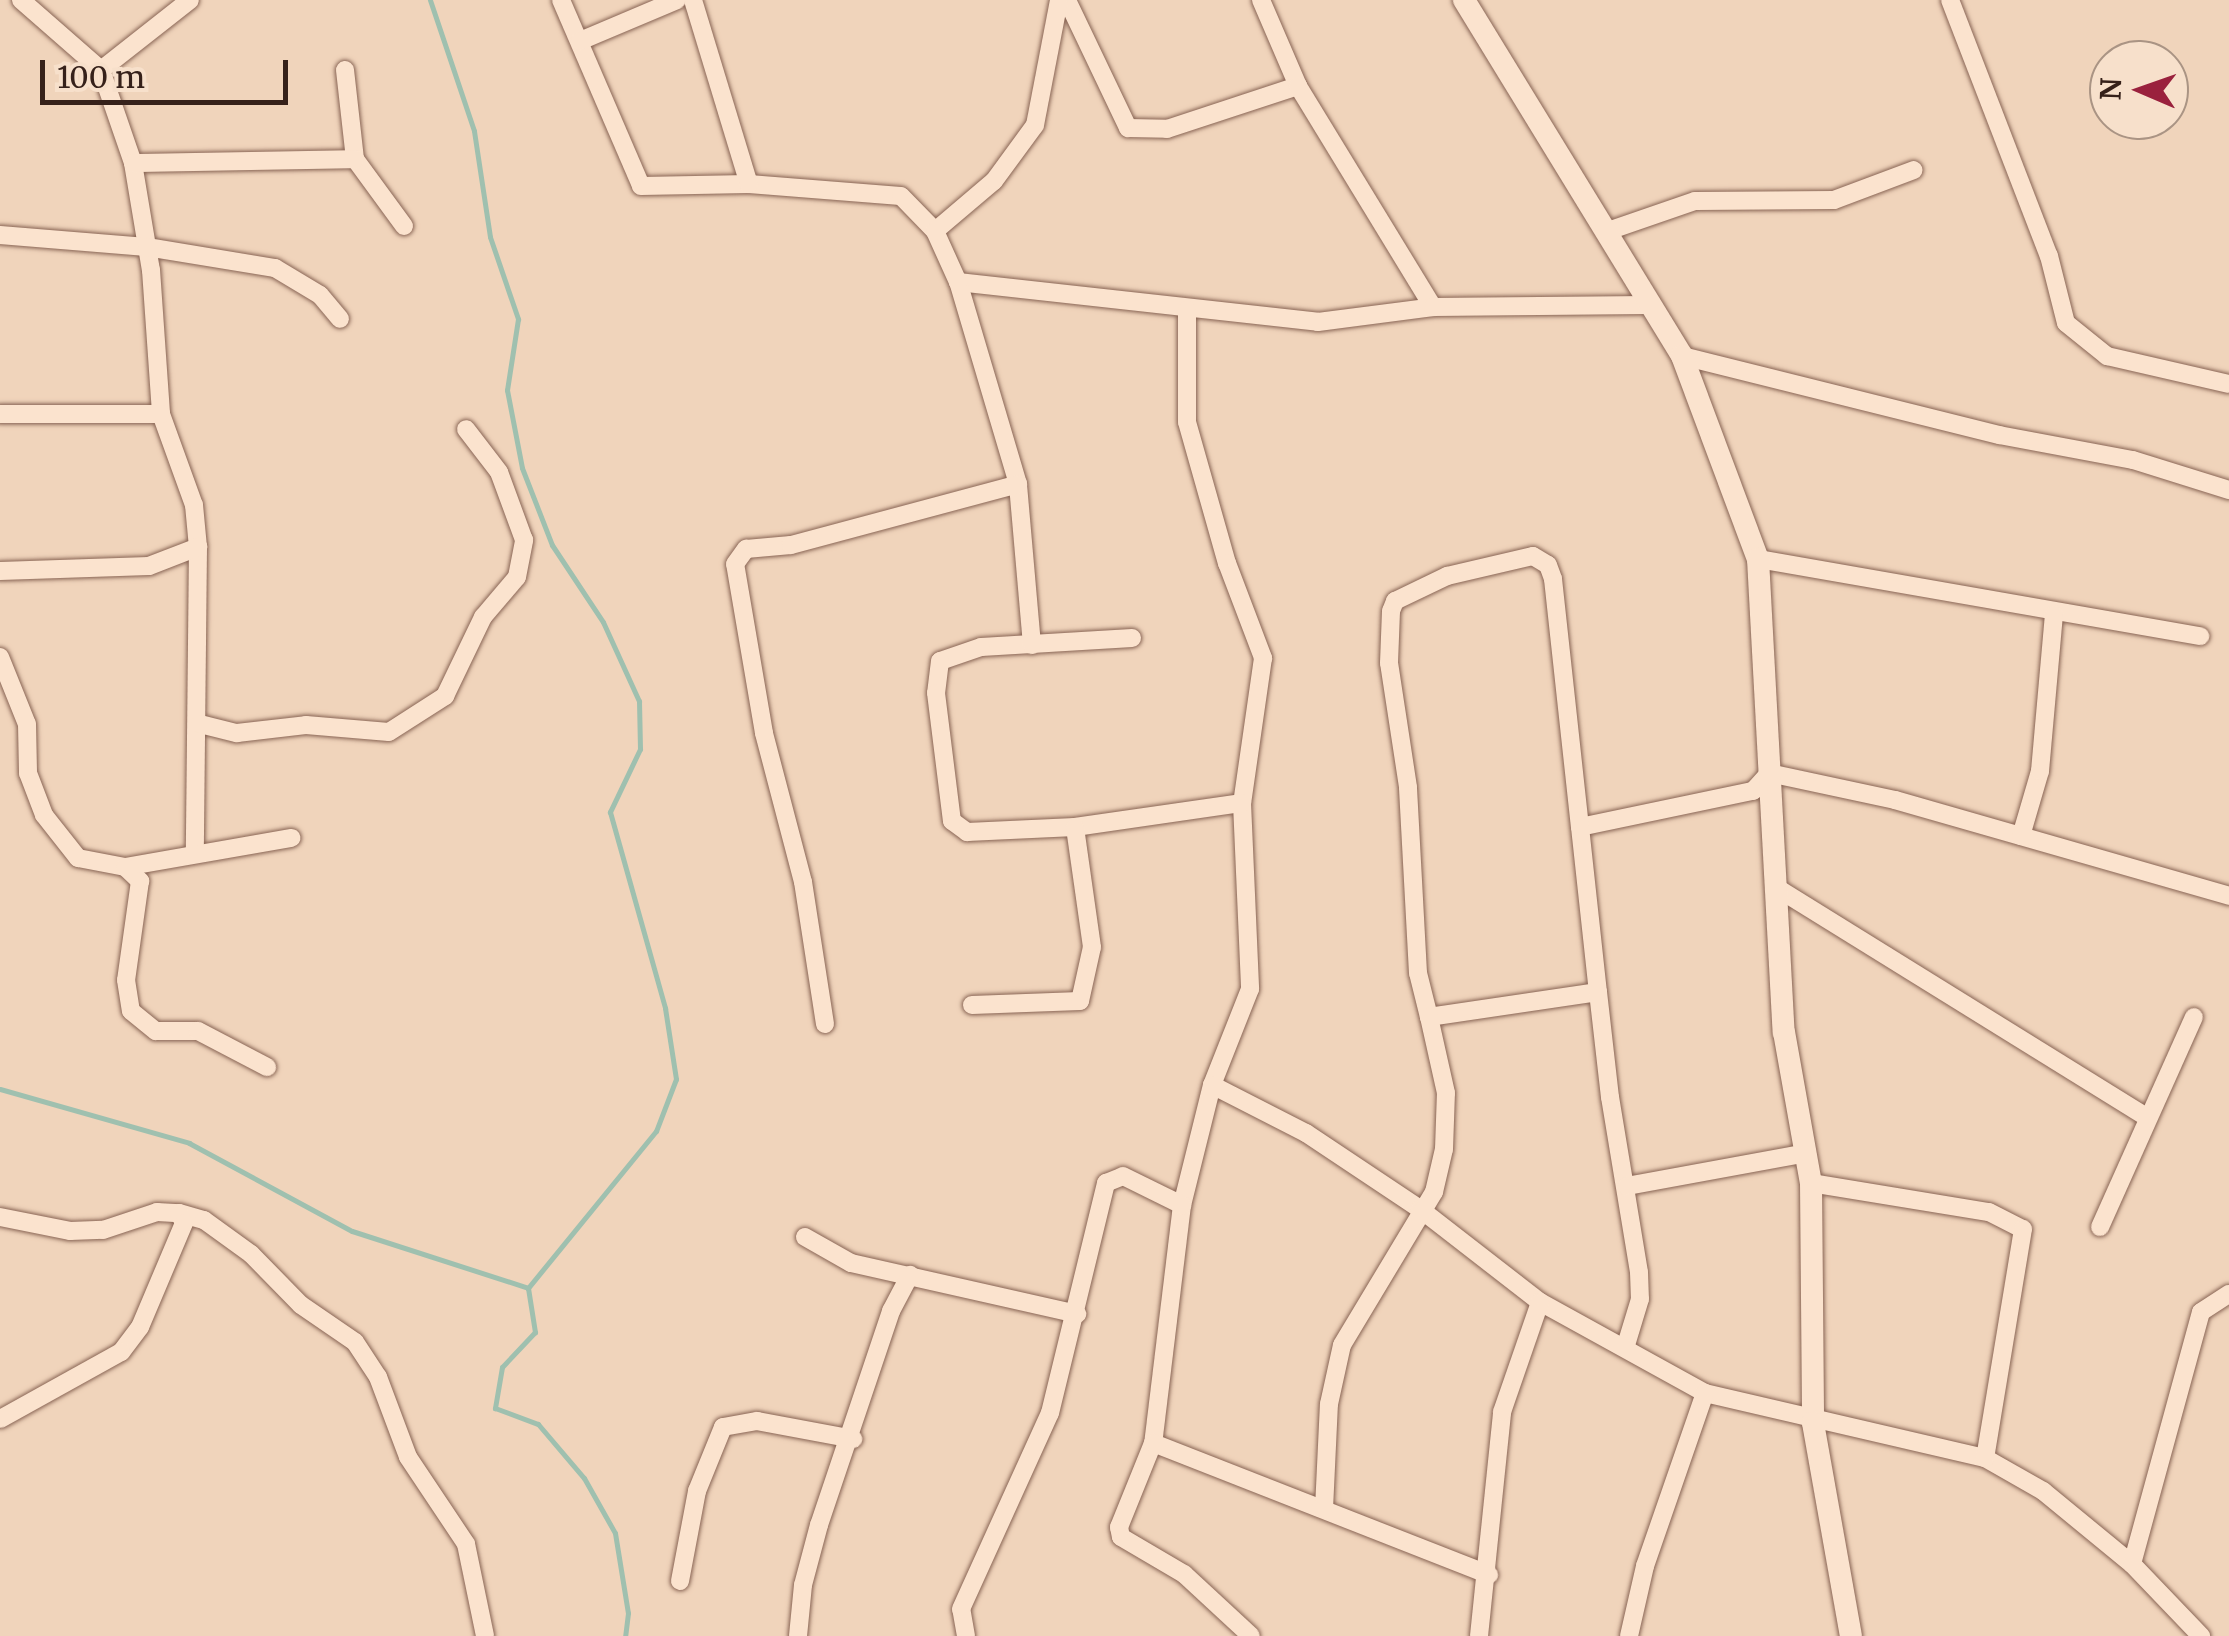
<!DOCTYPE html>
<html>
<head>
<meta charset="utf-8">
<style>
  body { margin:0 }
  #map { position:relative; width:2229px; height:1636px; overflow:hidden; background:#f0d4bb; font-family:Merriweather,serif }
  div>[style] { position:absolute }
  .stream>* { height:5px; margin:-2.5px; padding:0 2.5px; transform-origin:2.5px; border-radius:2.5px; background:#9fc0af }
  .roads { filter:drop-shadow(0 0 2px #886454) drop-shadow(0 0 2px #886454) }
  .street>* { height:18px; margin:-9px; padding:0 9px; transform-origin:9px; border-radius:9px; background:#fbe3ce }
  .secondary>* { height:22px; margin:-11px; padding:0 11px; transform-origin:11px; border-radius:11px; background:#fbe3ce }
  span { translate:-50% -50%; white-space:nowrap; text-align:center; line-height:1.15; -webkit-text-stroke:8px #f7e0cb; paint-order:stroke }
  .north { position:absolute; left:2089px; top:40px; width:100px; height:100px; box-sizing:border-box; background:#f7e0cb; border:2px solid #aa9484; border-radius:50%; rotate:272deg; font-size:28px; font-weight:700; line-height:40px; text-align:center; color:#36211a }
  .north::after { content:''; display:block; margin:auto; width:35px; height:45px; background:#9a213d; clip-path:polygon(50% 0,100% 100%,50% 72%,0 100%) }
  .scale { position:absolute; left:40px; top:60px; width:248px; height:45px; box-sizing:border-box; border:5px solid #36211a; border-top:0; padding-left:12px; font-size:30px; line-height:35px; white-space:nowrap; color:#36211a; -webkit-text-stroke:8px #f7e0cb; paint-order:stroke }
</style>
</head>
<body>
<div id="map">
  <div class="stream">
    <i style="left:430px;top:0;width:138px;rotate:71.4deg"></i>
    <i style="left:474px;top:131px;width:107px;rotate:81.4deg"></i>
    <i style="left:490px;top:237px;width:87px;rotate:71.1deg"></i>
    <i style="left:518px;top:319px;width:72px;rotate:98.8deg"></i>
    <i style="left:507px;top:390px;width:79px;rotate:79.1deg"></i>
    <i style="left:522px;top:468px;width:83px;rotate:68.7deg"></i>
    <i style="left:552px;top:545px;width:92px;rotate:56.5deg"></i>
    <i style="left:603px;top:622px;width:87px;rotate:65.5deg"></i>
    <i style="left:639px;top:701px;width:48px;rotate:88.8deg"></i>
    <i style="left:640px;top:749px;width:70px;rotate:115.5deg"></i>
    <i style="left:610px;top:812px;width:204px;rotate:74.3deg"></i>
    <i style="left:665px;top:1008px;width:72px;rotate:81.2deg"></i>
    <i style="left:676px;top:1079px;width:56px;rotate:111deg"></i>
    <i style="left:656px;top:1131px;width:203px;rotate:129.2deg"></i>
    <i style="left:528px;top:1288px;width:45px;rotate:81deg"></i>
    <i style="left:535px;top:1332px;width:48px;rotate:133.3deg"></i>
    <i style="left:502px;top:1367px;width:42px;rotate:99.7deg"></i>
    <i style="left:495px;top:1408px;width:46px;rotate:20.4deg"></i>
    <i style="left:538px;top:1424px;width:71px;rotate:49.6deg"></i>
    <i style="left:584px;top:1478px;width:63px;rotate:60.6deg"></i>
    <i style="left:615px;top:1533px;width:81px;rotate:80.8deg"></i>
    <i style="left:628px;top:1613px;width:23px;rotate:97deg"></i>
    <i style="left:0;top:1089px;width:197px;rotate:15.9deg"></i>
    <i style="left:189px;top:1143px;width:185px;rotate:28.4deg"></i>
    <i style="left:352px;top:1231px;width:185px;rotate:17.9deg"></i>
  </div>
  <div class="roads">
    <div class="street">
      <i style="left:21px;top:0;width:106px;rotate:41.2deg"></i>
      <i style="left:101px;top:70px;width:98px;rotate:71deg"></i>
      <i style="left:133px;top:163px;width:109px;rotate:80.5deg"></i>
      <i style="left:151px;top:270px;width:144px;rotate:86deg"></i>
      <i style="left:161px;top:414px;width:97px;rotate:70.1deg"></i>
      <i style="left:194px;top:505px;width:42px;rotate:84.6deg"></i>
      <i style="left:198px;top:547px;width:306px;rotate:90.6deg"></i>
      <i style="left:561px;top:0;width:202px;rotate:66.7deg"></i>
      <i style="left:641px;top:186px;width:108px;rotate:-1.1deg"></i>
      <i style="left:749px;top:184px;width:152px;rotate:4.5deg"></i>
      <i style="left:901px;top:196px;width:49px;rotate:45.8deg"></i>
      <i style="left:693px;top:0;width:192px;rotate:73.1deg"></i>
      <i style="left:1067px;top:0;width:142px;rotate:64.5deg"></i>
      <i style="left:1128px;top:128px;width:39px;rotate:1deg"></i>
      <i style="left:1167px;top:129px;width:138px;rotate:-18.2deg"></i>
      <i style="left:1261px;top:0;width:94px;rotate:66.7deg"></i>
      <i style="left:1298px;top:86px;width:259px;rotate:58.6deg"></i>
      <i style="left:1950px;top:0;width:274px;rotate:68.9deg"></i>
      <i style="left:2049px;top:256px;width:69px;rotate:75.8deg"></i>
      <i style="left:2066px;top:323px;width:53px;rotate:38.8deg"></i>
      <i style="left:2107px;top:356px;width:125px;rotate:12.9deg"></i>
      <i style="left:580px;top:41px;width:105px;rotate:-22.9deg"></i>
      <i style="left:101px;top:70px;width:113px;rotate:-38.2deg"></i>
      <i style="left:345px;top:70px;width:90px;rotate:83.6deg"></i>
      <i style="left:355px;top:159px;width:83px;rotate:53.8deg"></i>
      <i style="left:133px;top:163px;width:222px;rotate:-1deg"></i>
      <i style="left:1605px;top:232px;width:95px;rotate:-19deg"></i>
      <i style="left:1695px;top:201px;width:139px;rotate:-0.4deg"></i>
      <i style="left:1834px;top:200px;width:85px;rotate:-20.6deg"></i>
      <i style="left:0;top:235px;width:147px;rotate:4.7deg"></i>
      <i style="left:147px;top:247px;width:130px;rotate:9.3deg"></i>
      <i style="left:275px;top:268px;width:52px;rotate:31deg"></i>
      <i style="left:320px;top:295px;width:31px;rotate:50deg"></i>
      <i style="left:958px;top:282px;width:362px;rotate:6.3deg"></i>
      <i style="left:1318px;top:322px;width:116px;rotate:-7.4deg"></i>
      <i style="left:1433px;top:307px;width:215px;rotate:-0.5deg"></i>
      <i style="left:1187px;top:310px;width:112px;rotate:90deg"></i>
      <i style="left:1187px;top:422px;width:147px;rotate:74.2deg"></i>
      <i style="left:1227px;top:563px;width:102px;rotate:69.2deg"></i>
      <i style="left:1263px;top:658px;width:147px;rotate:98.2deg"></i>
      <i style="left:1242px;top:803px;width:186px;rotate:87.5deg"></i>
      <i style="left:1250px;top:989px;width:103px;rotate:111.6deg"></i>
      <i style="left:1212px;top:1085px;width:124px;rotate:104deg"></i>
      <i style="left:1182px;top:1205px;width:240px;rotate:96.9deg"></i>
      <i style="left:1153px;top:1443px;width:91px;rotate:112deg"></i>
      <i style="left:1119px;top:1527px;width:10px;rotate:79deg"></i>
      <i style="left:1121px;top:1537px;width:73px;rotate:30.4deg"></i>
      <i style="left:1184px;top:1574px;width:91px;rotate:42.8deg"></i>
      <i style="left:1682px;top:356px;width:327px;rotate:14deg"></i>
      <i style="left:1999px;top:435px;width:136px;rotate:10.6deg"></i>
      <i style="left:2133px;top:460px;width:101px;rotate:17.4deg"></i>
      <i style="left:0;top:414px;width:161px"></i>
      <i style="left:1758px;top:559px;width:449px;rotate:9.9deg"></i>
      <i style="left:0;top:571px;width:149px;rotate:-1.9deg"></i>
      <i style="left:149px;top:566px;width:53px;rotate:-21.2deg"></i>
      <i style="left:1132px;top:638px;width:151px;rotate:176.6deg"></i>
      <i style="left:981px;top:647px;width:43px;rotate:161.1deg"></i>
      <i style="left:940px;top:661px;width:32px;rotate:97deg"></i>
      <i style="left:936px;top:693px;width:129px;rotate:82.9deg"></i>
      <i style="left:952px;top:821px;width:19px;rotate:36deg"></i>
      <i style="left:967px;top:832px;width:108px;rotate:-2.7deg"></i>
      <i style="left:1075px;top:827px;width:169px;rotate:-8.2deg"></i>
      <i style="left:1032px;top:645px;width:162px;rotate:-95deg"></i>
      <i style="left:1018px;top:484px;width:211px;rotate:-106.5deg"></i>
      <i style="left:958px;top:282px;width:56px;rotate:-114.3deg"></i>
      <i style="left:935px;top:231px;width:77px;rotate:-40.3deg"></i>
      <i style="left:994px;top:181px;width:69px;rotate:-53.8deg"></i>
      <i style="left:1035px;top:125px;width:127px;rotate:-79.1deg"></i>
      <i style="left:0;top:657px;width:72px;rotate:68.1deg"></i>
      <i style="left:27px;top:724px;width:49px;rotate:88.8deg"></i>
      <i style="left:28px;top:773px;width:45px;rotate:69.1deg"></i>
      <i style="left:44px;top:815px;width:55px;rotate:51.7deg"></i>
      <i style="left:78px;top:858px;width:48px;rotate:10.8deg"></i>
      <i style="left:125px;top:867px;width:169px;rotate:-9.9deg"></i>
      <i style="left:200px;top:724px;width:38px;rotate:14deg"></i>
      <i style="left:237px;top:733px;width:69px;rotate:-6.6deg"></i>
      <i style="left:306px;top:725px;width:83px;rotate:4.8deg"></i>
      <i style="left:389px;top:732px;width:67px;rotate:-32.7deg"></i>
      <i style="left:445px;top:696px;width:88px;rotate:-64.3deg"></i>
      <i style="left:483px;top:617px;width:52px;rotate:-49.6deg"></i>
      <i style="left:517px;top:577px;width:38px;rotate:-79deg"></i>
      <i style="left:524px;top:540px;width:72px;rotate:-110.2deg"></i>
      <i style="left:499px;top:472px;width:54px;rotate:-127.5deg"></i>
      <i style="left:1580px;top:827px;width:177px;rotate:-11.8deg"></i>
      <i style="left:1753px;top:791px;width:24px;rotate:-48deg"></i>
      <i style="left:1769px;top:773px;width:129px;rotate:12.1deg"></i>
      <i style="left:1895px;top:800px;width:348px;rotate:16deg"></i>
      <i style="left:2021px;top:836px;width:68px;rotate:-73.7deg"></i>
      <i style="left:2040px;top:771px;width:157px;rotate:-84.9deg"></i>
      <i style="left:125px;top:867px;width:21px;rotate:43deg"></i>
      <i style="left:140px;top:881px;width:100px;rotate:98deg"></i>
      <i style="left:126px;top:980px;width:31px;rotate:81deg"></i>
      <i style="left:131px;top:1011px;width:32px;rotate:39deg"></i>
      <i style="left:156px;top:1031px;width:42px"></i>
      <i style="left:198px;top:1031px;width:78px;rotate:27.6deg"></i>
      <i style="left:1777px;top:888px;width:433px;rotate:31.8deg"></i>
      <i style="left:1598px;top:992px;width:171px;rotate:171.6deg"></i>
      <i style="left:1429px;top:1017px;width:45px;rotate:-104deg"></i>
      <i style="left:1418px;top:973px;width:186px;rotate:-93.1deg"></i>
      <i style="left:1408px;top:787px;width:125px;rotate:-98.7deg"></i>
      <i style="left:1389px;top:663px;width:52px;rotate:-87.8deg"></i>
      <i style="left:1391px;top:611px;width:11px;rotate:-68deg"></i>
      <i style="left:1395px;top:601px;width:58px;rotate:-25.7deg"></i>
      <i style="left:1447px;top:576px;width:88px;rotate:-13.1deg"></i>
      <i style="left:1533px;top:556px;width:17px;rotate:31deg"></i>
      <i style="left:1548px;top:565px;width:15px;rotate:70deg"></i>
      <i style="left:1553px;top:579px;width:249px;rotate:83.8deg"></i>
      <i style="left:1580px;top:827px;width:166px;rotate:83.8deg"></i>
      <i style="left:1598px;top:992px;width:106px;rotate:83.5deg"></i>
      <i style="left:1610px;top:1097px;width:177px;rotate:80.6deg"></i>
      <i style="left:1639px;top:1272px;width:27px;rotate:88deg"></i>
      <i style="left:1640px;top:1299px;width:48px;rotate:106.9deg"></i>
      <i style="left:972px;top:1005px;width:108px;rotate:-2.1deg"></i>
      <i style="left:1080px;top:1001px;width:55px;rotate:-77.5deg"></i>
      <i style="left:1092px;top:947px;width:121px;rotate:-98.1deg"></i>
      <i style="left:825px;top:1024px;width:144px;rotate:-98.8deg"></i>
      <i style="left:803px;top:882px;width:154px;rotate:-104.7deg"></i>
      <i style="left:764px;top:733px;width:171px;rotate:-99.7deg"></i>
      <i style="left:735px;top:564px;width:19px;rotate:-54deg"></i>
      <i style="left:746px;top:549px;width:45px;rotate:-5.1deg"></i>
      <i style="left:791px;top:545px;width:235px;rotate:-15deg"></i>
      <i style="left:1212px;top:1085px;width:106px;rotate:27.1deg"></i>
      <i style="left:1306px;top:1133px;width:137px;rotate:33.7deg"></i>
      <i style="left:1420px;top:1209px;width:152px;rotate:37.8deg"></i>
      <i style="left:1540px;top:1302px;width:188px;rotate:28.9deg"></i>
      <i style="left:1705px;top:1393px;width:287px;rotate:13.1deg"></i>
      <i style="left:1985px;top:1458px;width:67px;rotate:29.6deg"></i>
      <i style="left:2043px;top:1491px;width:115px;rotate:39.4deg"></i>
      <i style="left:2132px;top:1564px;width:100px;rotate:46.2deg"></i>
      <i style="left:1811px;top:1183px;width:180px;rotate:9.3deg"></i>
      <i style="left:1989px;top:1212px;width:38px;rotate:27deg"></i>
      <i style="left:2023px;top:1229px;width:232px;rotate:99.4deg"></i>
      <i style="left:1627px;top:1186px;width:183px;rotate:-10.4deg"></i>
      <i style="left:179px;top:1213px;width:26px;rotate:16deg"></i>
      <i style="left:204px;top:1220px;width:58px;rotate:35.9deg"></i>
      <i style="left:251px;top:1254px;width:71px;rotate:45.6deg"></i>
      <i style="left:301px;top:1305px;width:65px;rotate:34.4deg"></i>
      <i style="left:355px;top:1342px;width:42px;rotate:56.7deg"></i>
      <i style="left:378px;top:1377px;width:85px;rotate:69.4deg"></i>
      <i style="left:408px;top:1457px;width:105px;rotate:56.3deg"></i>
      <i style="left:466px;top:1544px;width:94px;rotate:78.3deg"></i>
      <i style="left:0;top:1217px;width:71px;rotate:11.3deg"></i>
      <i style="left:70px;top:1231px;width:33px;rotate:-2deg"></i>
      <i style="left:103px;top:1230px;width:57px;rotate:-18.4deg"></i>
      <i style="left:157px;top:1212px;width:22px;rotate:3deg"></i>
      <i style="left:179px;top:1213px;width:11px;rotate:63deg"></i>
      <i style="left:184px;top:1223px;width:113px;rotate:112.9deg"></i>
      <i style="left:140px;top:1327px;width:31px;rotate:127deg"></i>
      <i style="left:121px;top:1352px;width:138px;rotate:151deg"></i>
      <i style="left:2100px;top:1227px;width:230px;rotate:-65.9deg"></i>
      <i style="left:805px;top:1237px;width:53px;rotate:29.5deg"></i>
      <i style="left:851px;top:1263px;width:232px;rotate:12.7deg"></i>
      <i style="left:1153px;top:1443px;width:361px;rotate:21.4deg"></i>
      <i style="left:1324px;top:1509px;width:105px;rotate:-87.3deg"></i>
      <i style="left:1329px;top:1404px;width:60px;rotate:-77.6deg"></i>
      <i style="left:1342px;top:1345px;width:179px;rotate:-59deg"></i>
      <i style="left:1434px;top:1192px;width:44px;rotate:-76.9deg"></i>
      <i style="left:1444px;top:1149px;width:56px;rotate:-88deg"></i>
      <i style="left:1446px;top:1093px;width:78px;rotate:-102.6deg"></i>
      <i style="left:2132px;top:1564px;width:261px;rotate:-74.7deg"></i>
      <i style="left:2201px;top:1312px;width:33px;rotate:-33deg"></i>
      <i style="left:680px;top:1581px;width:92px;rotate:-79.3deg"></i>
      <i style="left:697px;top:1491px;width:69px;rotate:-67.9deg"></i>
      <i style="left:723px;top:1427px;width:35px;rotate:-10deg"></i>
      <i style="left:757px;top:1421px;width:98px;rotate:10.6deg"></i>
      <i style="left:798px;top:1636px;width:51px;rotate:-84.4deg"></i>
      <i style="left:803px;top:1585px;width:62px;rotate:-75.1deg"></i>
      <i style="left:819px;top:1525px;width:226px;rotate:-71.4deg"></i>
      <i style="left:891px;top:1311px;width:41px;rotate:-62.2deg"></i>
      <i style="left:966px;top:1636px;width:27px;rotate:-100deg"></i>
      <i style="left:961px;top:1609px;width:215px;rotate:-65.6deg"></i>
      <i style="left:1050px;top:1413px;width:237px;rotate:-76.3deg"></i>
      <i style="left:1106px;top:1183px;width:18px;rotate:-22deg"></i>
      <i style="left:1123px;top:1176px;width:66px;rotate:26.2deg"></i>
      <i style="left:1479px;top:1636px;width:225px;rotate:-84.1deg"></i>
      <i style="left:1502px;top:1412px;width:116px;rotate:-70.9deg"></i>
      <i style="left:1629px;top:1636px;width:72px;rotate:-77.1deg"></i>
      <i style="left:1645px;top:1566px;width:183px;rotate:-70.9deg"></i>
    </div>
    <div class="secondary">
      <i style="left:1464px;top:0;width:417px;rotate:58.5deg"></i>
      <i style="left:1682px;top:356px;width:217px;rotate:69.5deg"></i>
      <i style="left:1758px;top:559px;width:474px;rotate:86.9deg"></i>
      <i style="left:1784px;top:1032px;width:153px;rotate:79.9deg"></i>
      <i style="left:1811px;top:1183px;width:240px;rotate:89.5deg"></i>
      <i style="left:1813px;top:1423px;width:216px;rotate:79.9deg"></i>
    </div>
  </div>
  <div class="north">N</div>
  <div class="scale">100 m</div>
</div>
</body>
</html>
